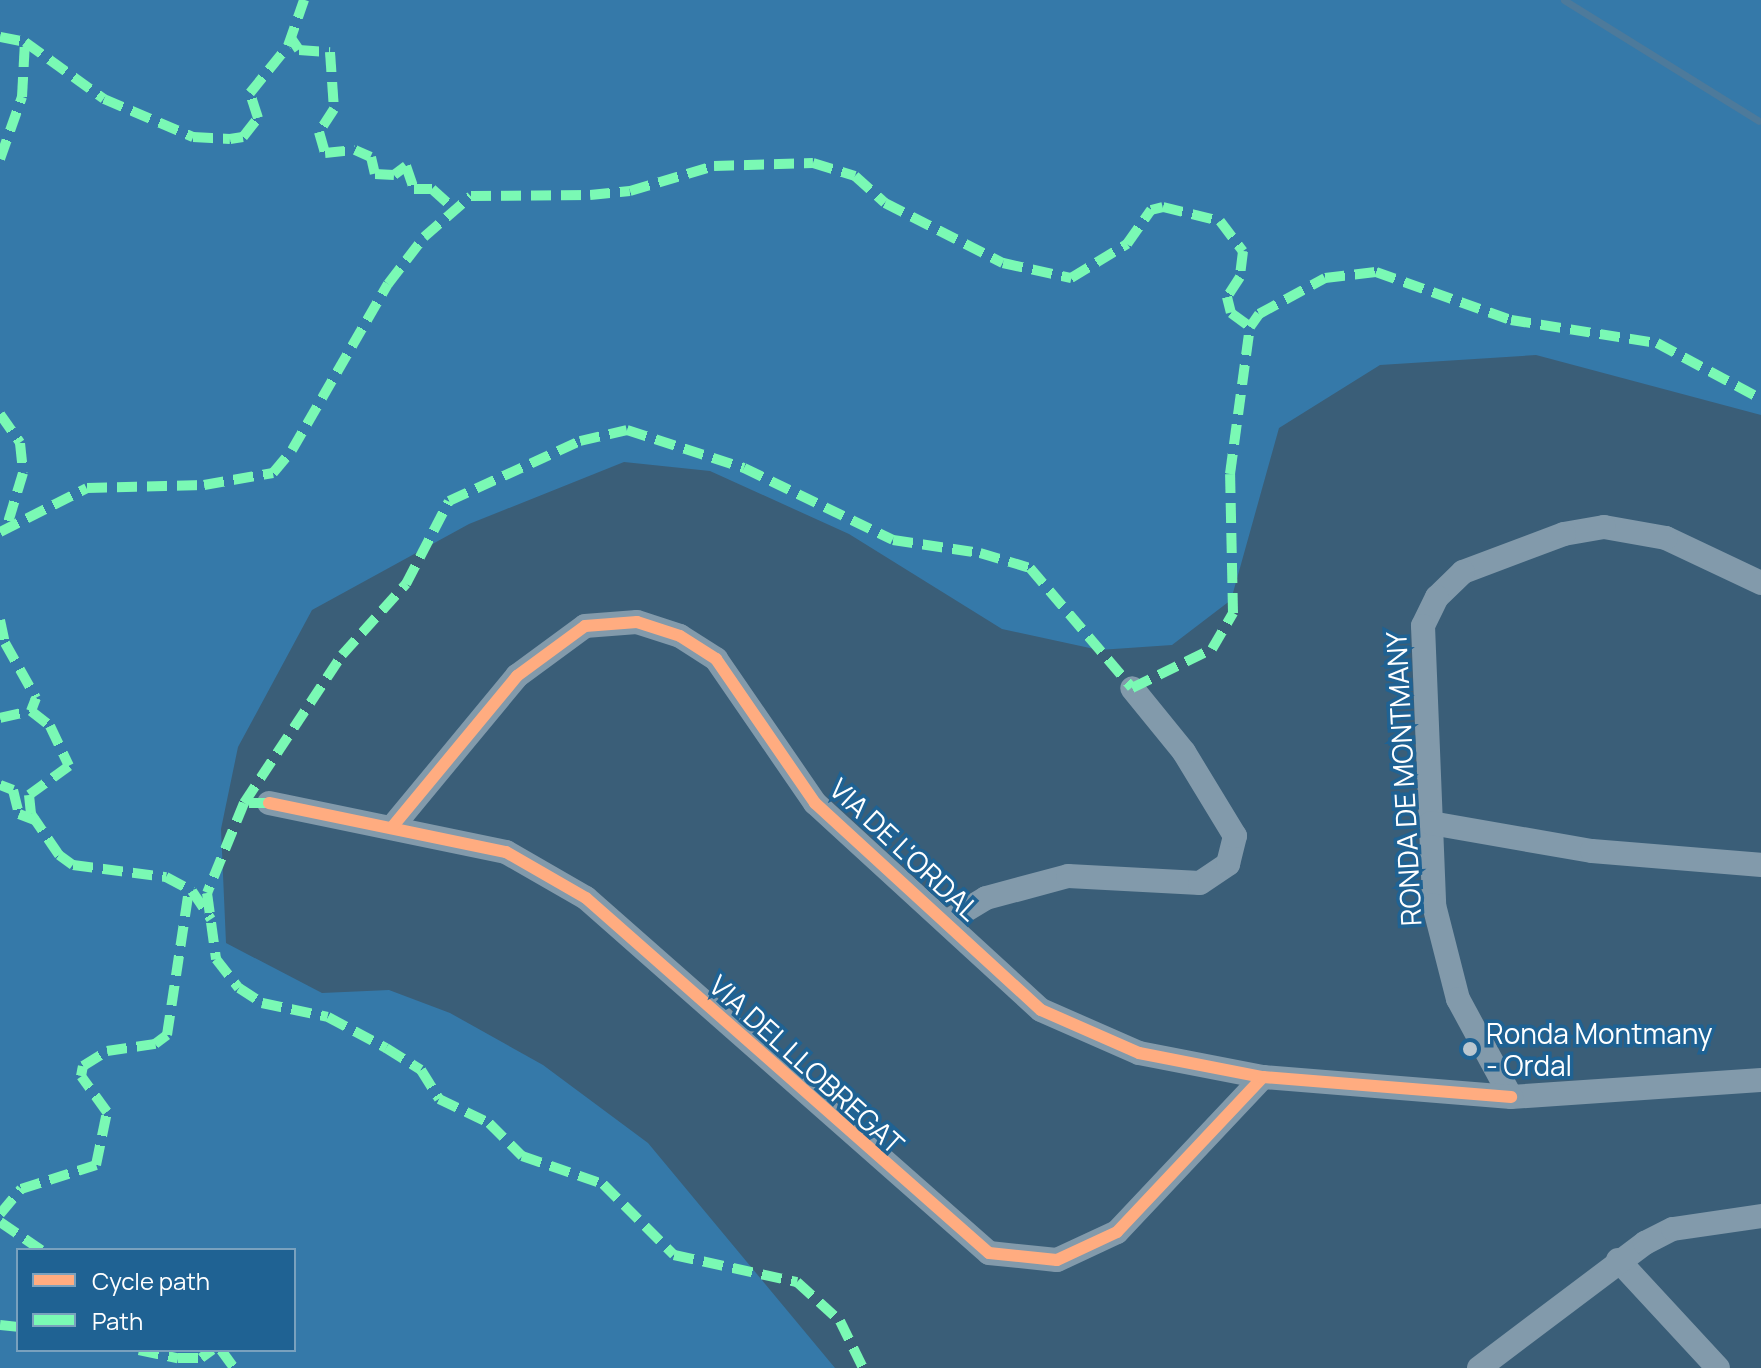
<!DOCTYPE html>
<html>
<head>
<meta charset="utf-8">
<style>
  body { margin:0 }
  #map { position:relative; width:1761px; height:1368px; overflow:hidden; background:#3a5e78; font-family:Manrope,sans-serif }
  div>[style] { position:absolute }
  .green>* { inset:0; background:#3579a9 }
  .stream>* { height:7px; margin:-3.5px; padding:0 3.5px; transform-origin:3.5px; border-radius:3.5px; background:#4d7a9b }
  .minor>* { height:24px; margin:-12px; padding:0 12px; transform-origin:12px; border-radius:12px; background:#829aab }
  .quiet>* { height:10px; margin-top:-5px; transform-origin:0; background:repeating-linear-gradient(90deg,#7af9b4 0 20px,transparent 0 30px) }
  .cycleway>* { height:12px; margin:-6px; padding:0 6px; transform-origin:6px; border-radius:6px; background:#ffac80 }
  .dots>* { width:22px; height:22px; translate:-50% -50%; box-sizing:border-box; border:4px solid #1f6293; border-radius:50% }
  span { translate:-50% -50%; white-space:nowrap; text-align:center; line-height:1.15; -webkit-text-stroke:7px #1f6293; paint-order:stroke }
  .street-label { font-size:28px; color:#fff }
  .poi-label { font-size:28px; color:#fff }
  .left { translate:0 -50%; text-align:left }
  .legend { position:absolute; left:16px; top:1248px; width:280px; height:104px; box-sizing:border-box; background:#1f6293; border:2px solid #79a1be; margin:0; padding:10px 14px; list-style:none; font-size:24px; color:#fff }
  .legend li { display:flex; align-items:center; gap:16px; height:40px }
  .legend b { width:40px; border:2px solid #79a1be }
</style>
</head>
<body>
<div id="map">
  <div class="green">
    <i style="clip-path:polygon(evenodd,0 0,1761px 0,1761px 415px,1536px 355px,1380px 365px,1279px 428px,1231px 600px,1172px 645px,1099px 650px,1002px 629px,849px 534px,710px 471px,624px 462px,469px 524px,312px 610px,238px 747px,221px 829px,226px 943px,322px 993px,389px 990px,450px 1013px,543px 1065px,648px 1143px,835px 1368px,0 1368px,0 0,18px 1250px,294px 1250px,294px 1350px,18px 1350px,18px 1250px)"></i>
  </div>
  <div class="stream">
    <i style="left:1564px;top:0;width:229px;rotate:31.8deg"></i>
  </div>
  <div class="minor">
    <i style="left:1761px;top:583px;width:105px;rotate:-154.7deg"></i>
    <i style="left:1666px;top:538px;width:63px;rotate:-169.9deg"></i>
    <i style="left:1604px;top:527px;width:41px;rotate:170.1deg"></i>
    <i style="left:1564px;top:534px;width:108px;rotate:159.4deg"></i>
    <i style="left:1463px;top:572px;width:36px;rotate:136deg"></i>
    <i style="left:1437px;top:597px;width:32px;rotate:116deg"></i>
    <i style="left:1423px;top:626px;width:279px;rotate:87.7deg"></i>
    <i style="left:1434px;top:905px;width:97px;rotate:75.7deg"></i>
    <i style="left:1458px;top:999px;width:111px;rotate:61.6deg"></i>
    <i style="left:1511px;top:1097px;width:251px;rotate:-3.9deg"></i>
    <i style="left:269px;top:803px;width:242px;rotate:11.7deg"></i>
    <i style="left:506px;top:852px;width:92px;rotate:29.9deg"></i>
    <i style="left:586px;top:898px;width:537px;rotate:41.38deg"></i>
    <i style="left:989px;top:1253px;width:68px;rotate:5.9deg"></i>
    <i style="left:1057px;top:1260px;width:66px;rotate:-25deg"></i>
    <i style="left:1117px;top:1232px;width:213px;rotate:-46.7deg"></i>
    <i style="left:1431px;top:823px;width:163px;rotate:9.9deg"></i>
    <i style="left:1592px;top:851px;width:170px;rotate:4.7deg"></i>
    <i style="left:393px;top:826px;width:195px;rotate:-50.4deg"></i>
    <i style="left:517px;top:676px;width:84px;rotate:-36.3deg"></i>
    <i style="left:585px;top:626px;width:52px;rotate:-4.4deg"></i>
    <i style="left:637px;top:622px;width:45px;rotate:18deg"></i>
    <i style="left:680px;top:636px;width:43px;rotate:32.6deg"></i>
    <i style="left:716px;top:659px;width:175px;rotate:55.5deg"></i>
    <i style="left:815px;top:803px;width:306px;rotate:42.5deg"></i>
    <i style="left:1041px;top:1010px;width:107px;rotate:23.7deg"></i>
    <i style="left:1139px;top:1053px;width:126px;rotate:11deg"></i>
    <i style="left:1263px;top:1077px;width:249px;rotate:4.6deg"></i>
    <i style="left:948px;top:921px;width:44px;rotate:-31.2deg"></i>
    <i style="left:986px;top:898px;width:85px;rotate:-15deg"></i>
    <i style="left:1068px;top:876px;width:132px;rotate:3deg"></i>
    <i style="left:1200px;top:883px;width:34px;rotate:-34deg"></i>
    <i style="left:1228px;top:864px;width:29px;rotate:-76deg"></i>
    <i style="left:1235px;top:836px;width:98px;rotate:-121.3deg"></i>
    <i style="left:1184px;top:752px;width:82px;rotate:-129.1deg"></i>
    <i style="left:1618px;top:1260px;width:147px;rotate:47.2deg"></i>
    <i style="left:1479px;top:1368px;width:208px;rotate:-37deg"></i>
    <i style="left:1645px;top:1243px;width:31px;rotate:-27deg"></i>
    <i style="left:1673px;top:1229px;width:89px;rotate:-8.4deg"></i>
  </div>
  <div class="quiet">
    <i style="left:0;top:37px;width:25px;rotate:11deg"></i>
    <i style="left:25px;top:42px;width:97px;rotate:35.8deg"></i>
    <i style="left:104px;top:99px;width:97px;rotate:23.1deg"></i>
    <i style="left:193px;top:137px;width:37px;rotate:3deg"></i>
    <i style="left:230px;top:139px;width:13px;rotate:-9deg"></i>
    <i style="left:243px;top:137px;width:24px;rotate:-52deg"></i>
    <i style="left:258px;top:118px;width:26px;rotate:-108deg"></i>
    <i style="left:250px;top:93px;width:60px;rotate:-51deg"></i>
    <i style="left:288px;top:46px;width:49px;rotate:-70.8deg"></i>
    <i style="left:291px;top:38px;width:14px;rotate:56deg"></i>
    <i style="left:299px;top:50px;width:31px;rotate:4deg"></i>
    <i style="left:330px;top:52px;width:57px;rotate:86deg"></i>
    <i style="left:334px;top:109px;width:27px;rotate:123deg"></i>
    <i style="left:319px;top:132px;width:22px;rotate:74deg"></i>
    <i style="left:325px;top:153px;width:30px;rotate:-6deg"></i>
    <i style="left:355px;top:150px;width:17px;rotate:24deg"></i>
    <i style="left:371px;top:157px;width:17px;rotate:77deg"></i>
    <i style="left:375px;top:174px;width:19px;rotate:3deg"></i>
    <i style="left:394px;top:175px;width:15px;rotate:-37deg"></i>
    <i style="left:406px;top:166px;width:24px;rotate:71deg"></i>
    <i style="left:414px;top:189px;width:18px"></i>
    <i style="left:432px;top:189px;width:28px;rotate:42deg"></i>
    <i style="left:0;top:159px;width:66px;rotate:-70.5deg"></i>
    <i style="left:22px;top:97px;width:55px;rotate:-86.9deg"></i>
    <i style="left:0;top:414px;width:35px;rotate:55deg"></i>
    <i style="left:20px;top:443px;width:30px;rotate:84deg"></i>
    <i style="left:23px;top:473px;width:59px;rotate:106.9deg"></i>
    <i style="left:0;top:532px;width:97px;rotate:-26.8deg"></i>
    <i style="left:87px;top:488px;width:117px;rotate:-1.5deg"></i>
    <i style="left:204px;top:485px;width:70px;rotate:-9.9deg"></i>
    <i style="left:273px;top:473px;width:30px;rotate:-50deg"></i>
    <i style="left:292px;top:450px;width:192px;rotate:-60deg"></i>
    <i style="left:388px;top:284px;width:59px;rotate:-52.5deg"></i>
    <i style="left:424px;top:237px;width:62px;rotate:-41.1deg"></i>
    <i style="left:471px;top:196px;width:119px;rotate:-0.5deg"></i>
    <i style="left:590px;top:195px;width:40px;rotate:-5.7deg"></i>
    <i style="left:630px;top:191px;width:88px;rotate:-16.6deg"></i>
    <i style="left:714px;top:166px;width:99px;rotate:-1.7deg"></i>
    <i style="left:813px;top:163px;width:44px;rotate:17.2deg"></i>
    <i style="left:855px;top:176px;width:40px;rotate:42deg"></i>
    <i style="left:885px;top:203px;width:132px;rotate:27deg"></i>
    <i style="left:1003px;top:263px;width:70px;rotate:12.4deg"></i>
    <i style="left:1071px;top:278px;width:66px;rotate:-31.3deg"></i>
    <i style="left:1127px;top:244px;width:42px;rotate:-54.8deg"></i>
    <i style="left:1151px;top:210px;width:12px;rotate:-14deg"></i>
    <i style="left:1163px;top:207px;width:59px;rotate:13.8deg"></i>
    <i style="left:1220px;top:221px;width:38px;rotate:53deg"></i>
    <i style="left:1243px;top:251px;width:26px;rotate:97deg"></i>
    <i style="left:1240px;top:277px;width:24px;rotate:123deg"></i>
    <i style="left:1227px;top:297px;width:16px;rotate:76deg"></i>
    <i style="left:1231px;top:313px;width:24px;rotate:36deg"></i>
    <i style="left:0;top:620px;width:24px;rotate:78deg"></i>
    <i style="left:5px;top:643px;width:63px;rotate:60.6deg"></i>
    <i style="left:36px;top:698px;width:14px;rotate:111deg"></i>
    <i style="left:31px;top:711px;width:24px;rotate:38deg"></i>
    <i style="left:50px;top:726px;width:44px;rotate:64.6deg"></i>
    <i style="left:69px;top:766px;width:49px;rotate:144.1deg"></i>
    <i style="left:29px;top:795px;width:19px;rotate:84deg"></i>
    <i style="left:31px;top:814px;width:50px;rotate:55.7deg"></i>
    <i style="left:59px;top:855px;width:17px;rotate:36deg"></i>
    <i style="left:73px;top:865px;width:94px;rotate:7.4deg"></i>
    <i style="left:166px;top:877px;width:30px;rotate:28deg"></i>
    <i style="left:192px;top:891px;width:34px;rotate:56deg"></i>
    <i style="left:0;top:718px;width:32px;rotate:-13deg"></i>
    <i style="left:0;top:785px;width:14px;rotate:21deg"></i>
    <i style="left:13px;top:790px;width:25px;rotate:76deg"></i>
    <i style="left:19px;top:814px;width:19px;rotate:21deg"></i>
    <i style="left:244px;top:803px;width:178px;rotate:-56.5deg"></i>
    <i style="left:342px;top:655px;width:96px;rotate:-48deg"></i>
    <i style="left:406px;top:584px;width:93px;rotate:-62.6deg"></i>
    <i style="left:449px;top:501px;width:144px;rotate:-24.6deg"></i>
    <i style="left:580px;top:441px;width:48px;rotate:-13.2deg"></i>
    <i style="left:627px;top:430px;width:123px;rotate:18deg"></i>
    <i style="left:744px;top:468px;width:165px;rotate:25.8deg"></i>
    <i style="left:893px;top:540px;width:88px;rotate:8.5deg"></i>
    <i style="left:980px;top:553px;width:52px;rotate:16.7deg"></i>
    <i style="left:1030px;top:568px;width:157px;rotate:49.6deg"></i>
    <i style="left:1132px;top:688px;width:89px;rotate:-26deg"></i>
    <i style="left:1212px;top:649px;width:42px;rotate:-59.7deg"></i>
    <i style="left:1233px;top:613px;width:139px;rotate:-91.2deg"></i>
    <i style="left:1230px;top:474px;width:148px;rotate:-82.3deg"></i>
    <i style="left:1250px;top:327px;width:16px;rotate:-55deg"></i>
    <i style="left:1259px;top:314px;width:75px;rotate:-28.6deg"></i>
    <i style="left:1325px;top:278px;width:51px;rotate:-6.7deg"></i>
    <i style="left:1376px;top:272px;width:143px;rotate:19.6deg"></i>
    <i style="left:1511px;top:320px;width:148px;rotate:9deg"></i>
    <i style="left:1657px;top:343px;width:118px;rotate:28.3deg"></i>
    <i style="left:269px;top:803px;width:25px;rotate:180deg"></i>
    <i style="left:244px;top:803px;width:97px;rotate:112.3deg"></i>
    <i style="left:207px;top:893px;width:67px;rotate:82.2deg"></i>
    <i style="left:216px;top:959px;width:37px;rotate:52deg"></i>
    <i style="left:239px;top:988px;width:27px;rotate:33deg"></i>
    <i style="left:262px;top:1003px;width:67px;rotate:12deg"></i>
    <i style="left:328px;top:1017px;width:66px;rotate:28.1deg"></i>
    <i style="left:386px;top:1048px;width:41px;rotate:32.2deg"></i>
    <i style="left:421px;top:1070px;width:34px;rotate:58deg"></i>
    <i style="left:439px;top:1099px;width:55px;rotate:25.6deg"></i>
    <i style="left:489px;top:1123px;width:47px;rotate:45deg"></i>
    <i style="left:522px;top:1156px;width:86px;rotate:19.1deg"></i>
    <i style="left:603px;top:1184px;width:100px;rotate:45deg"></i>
    <i style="left:674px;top:1255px;width:126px;rotate:12.4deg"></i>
    <i style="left:797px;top:1282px;width:58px;rotate:42.2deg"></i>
    <i style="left:840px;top:1321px;width:52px;rotate:63.9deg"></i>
    <i style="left:0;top:1214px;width:33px;rotate:-50deg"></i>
    <i style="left:21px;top:1189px;width:79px;rotate:-17.7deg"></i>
    <i style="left:96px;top:1165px;width:54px;rotate:-78.3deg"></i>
    <i style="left:107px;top:1112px;width:44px;rotate:-125.8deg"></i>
    <i style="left:81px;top:1076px;width:10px;rotate:-79deg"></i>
    <i style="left:83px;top:1066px;width:28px;rotate:-32deg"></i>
    <i style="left:107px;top:1051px;width:49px;rotate:-8.3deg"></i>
    <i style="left:155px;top:1044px;width:15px;rotate:-37deg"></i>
    <i style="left:167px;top:1035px;width:147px;rotate:-81.4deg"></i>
    <i style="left:0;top:1222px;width:50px;rotate:34.3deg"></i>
    <i style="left:0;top:1325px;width:18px;rotate:6deg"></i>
    <i style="left:139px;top:1350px;width:40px;rotate:12deg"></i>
    <i style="left:178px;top:1358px;width:23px"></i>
    <i style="left:201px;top:1358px;width:14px;rotate:-36deg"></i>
    <i style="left:221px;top:1350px;width:22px;rotate:54deg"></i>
  </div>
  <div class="cycleway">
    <i style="left:269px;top:803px;width:242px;rotate:11.7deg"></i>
    <i style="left:506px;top:852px;width:92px;rotate:29.9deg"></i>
    <i style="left:586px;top:898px;width:537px;rotate:41.38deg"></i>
    <i style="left:989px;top:1253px;width:68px;rotate:5.9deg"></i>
    <i style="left:1057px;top:1260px;width:66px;rotate:-25deg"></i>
    <i style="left:1117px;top:1232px;width:213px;rotate:-46.7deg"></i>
    <i style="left:393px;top:826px;width:195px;rotate:-50.4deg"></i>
    <i style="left:517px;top:676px;width:84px;rotate:-36.3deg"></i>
    <i style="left:585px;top:626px;width:52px;rotate:-4.4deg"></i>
    <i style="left:637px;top:622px;width:45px;rotate:18deg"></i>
    <i style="left:680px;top:636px;width:43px;rotate:32.6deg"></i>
    <i style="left:716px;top:659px;width:175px;rotate:55.5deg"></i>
    <i style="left:815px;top:803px;width:306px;rotate:42.5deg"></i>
    <i style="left:1041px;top:1010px;width:107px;rotate:23.7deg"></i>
    <i style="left:1139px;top:1053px;width:126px;rotate:11deg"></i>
    <i style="left:1263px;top:1077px;width:249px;rotate:4.6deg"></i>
  </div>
  <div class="dots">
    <i style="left:1470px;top:1049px;background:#bac7d0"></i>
  </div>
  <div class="street-label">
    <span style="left:1403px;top:779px;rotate:-93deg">RONDA DE MONTMANY</span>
    <span style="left:905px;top:849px;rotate:43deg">VIA DE L'ORDAL</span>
    <span style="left:807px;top:1064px;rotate:42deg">VIA DEL LLOBREGAT</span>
  </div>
  <div class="poi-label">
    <span class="left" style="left:1486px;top:1049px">Ronda Montmany<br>- Ordal</span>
  </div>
  <ul class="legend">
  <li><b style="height:10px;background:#ffac80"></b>Cycle path</li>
  <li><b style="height:10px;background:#7af9b4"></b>Path</li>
  </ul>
</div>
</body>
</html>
